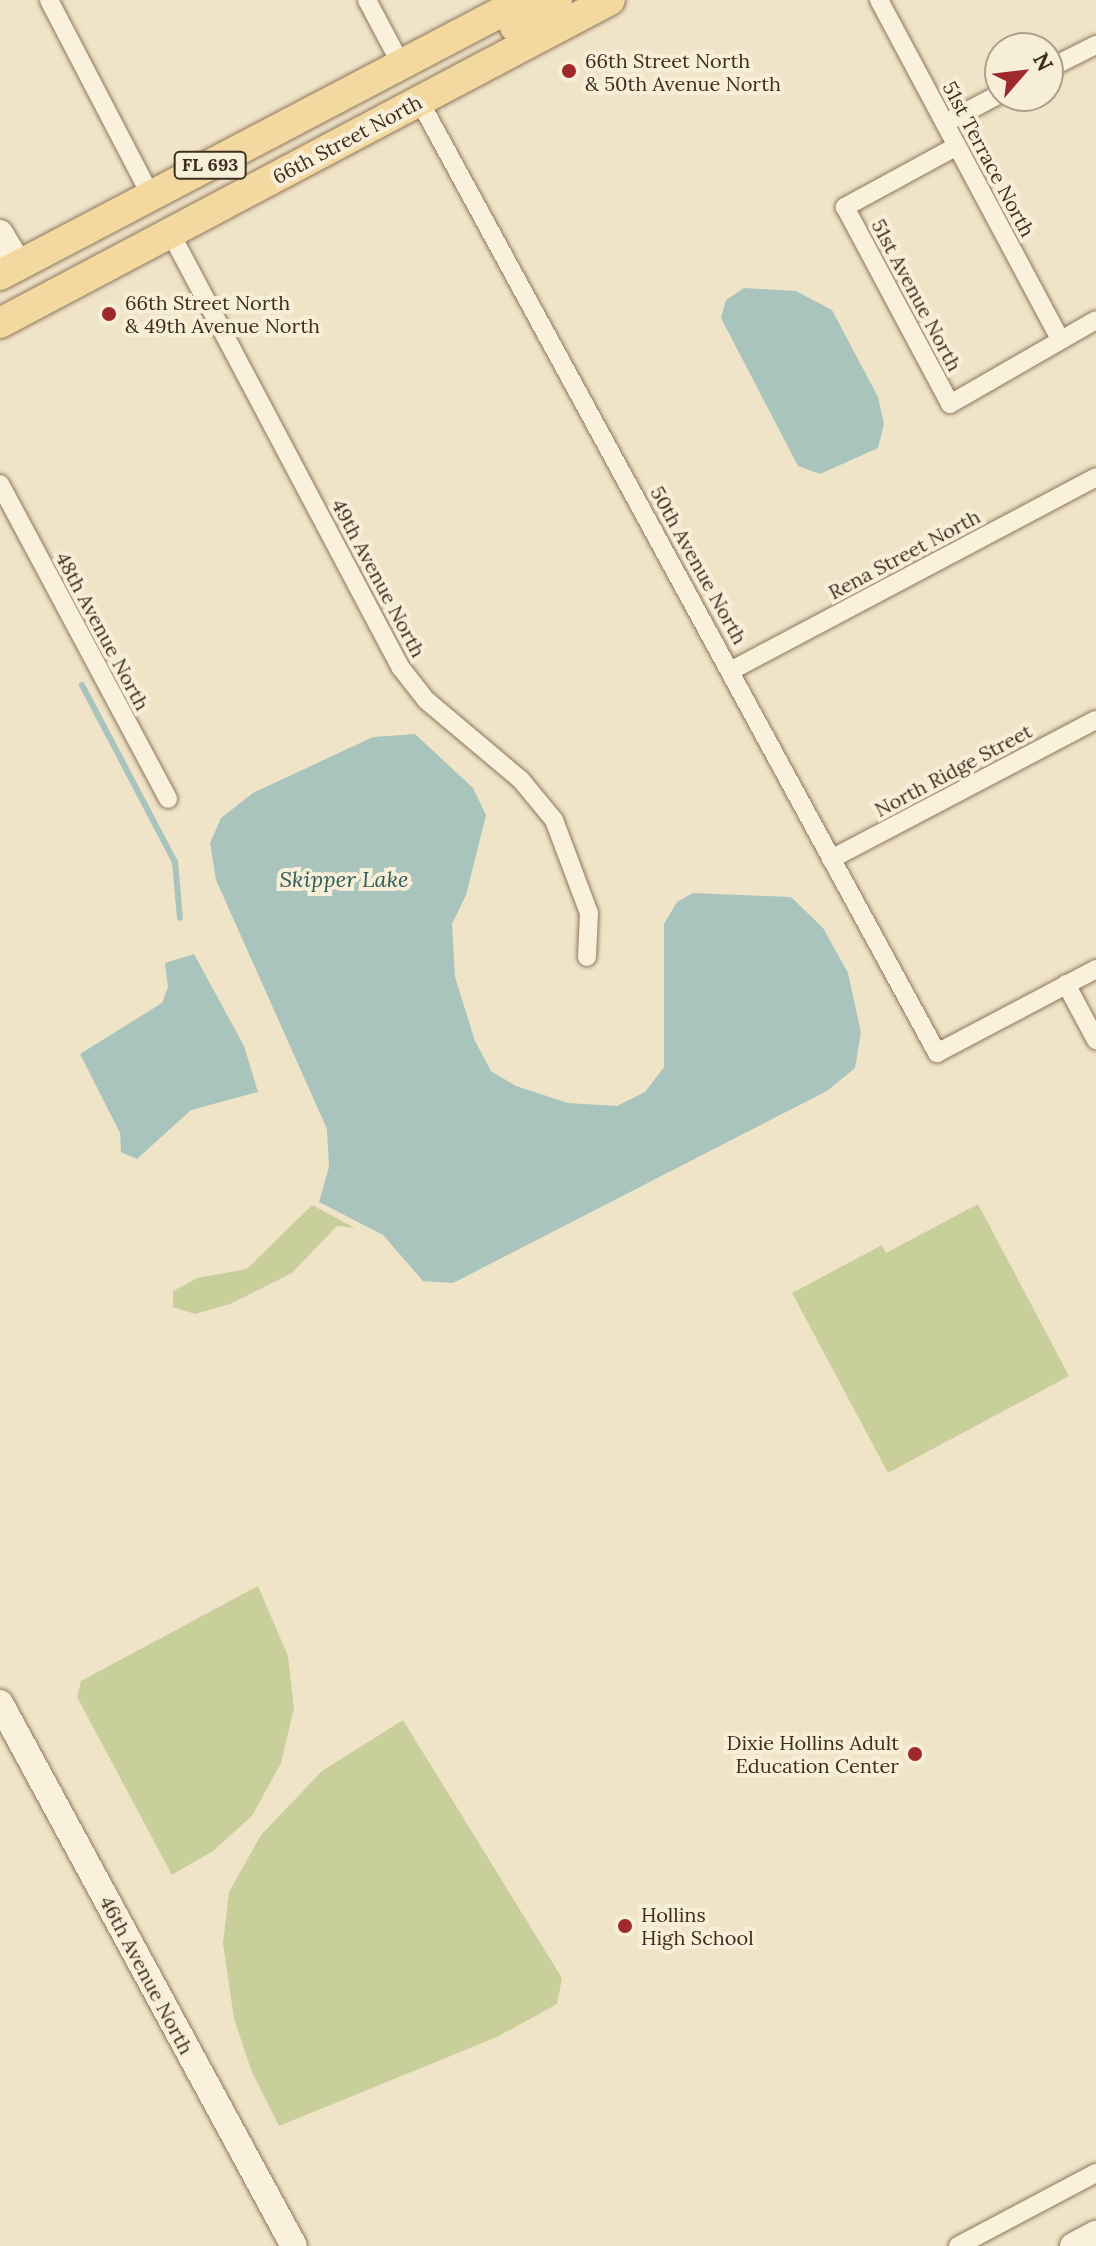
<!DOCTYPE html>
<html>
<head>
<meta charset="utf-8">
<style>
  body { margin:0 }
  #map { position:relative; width:1096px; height:2246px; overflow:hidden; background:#f0e4c8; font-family:Lora,serif }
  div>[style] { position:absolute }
  .green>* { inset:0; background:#c9cf9b }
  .water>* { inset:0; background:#a9c4bc }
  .stream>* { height:6px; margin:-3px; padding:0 3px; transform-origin:3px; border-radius:3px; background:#a9c4bc }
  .roads { filter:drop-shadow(0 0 2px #8d765c) drop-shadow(0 0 2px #8d765c) }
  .street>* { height:18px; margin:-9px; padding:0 9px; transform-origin:9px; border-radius:9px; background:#faf1dc }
  .secondary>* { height:26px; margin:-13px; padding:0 13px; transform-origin:13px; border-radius:13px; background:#faf1dc }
  .primary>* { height:30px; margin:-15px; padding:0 15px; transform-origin:15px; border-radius:15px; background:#f3d9a0 }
  .dots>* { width:22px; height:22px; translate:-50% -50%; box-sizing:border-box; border:4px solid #f7eed8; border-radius:50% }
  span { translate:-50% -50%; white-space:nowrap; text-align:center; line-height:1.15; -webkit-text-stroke:8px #f7eed8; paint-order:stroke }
  .shield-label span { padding:2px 6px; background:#f7eed8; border:2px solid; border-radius:6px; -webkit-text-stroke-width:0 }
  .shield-label { font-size:18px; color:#3d2e20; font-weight:700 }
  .poi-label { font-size:20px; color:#3d2e20 }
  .left { translate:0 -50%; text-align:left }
  .right { translate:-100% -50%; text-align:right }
  .street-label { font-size:20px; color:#3d2e20 }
  .water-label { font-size:22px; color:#2f5d5a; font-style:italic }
  .north { position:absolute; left:984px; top:32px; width:80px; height:80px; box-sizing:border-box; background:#f7eed8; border:2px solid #ada18e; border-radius:50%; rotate:62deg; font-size:22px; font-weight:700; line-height:32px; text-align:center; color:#3d2e20 }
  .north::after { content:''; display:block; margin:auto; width:28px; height:36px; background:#9e2a2b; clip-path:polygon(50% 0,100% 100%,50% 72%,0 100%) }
</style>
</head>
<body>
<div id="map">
  <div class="green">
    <i style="clip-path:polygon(978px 1204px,1069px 1376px,888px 1473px,792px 1293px,882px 1245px,886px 1253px)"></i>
    <i style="clip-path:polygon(312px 1205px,355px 1228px,337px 1226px,292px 1273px,230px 1304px,195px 1314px,173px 1307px,173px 1291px,197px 1278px,247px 1269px)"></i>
    <i style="clip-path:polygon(258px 1586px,288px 1656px,294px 1708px,281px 1763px,252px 1816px,213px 1851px,172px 1875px,77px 1697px,81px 1681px)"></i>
    <i style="clip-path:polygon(403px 1720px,562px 1978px,557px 2004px,497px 2037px,279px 2126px,251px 2070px,234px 2019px,223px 1943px,229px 1892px,261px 1835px,322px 1771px)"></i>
  </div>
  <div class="water">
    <i style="clip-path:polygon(744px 288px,796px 291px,832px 310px,878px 397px,884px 424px,878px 448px,820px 474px,798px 466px,721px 318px,726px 300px)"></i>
    <i style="clip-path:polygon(415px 734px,473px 788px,486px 815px,466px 895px,452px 924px,455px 977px,475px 1041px,491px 1071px,516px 1086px,568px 1103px,617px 1106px,645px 1092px,664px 1067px,664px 924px,677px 902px,693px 893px,791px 897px,823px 928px,848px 973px,861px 1032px,855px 1068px,827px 1091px,453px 1283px,423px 1281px,383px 1235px,319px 1202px,329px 1167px,327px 1129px,216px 880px,210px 843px,221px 818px,253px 793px,373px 737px)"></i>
    <i style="clip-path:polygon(194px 954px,244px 1046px,258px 1092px,191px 1110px,137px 1159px,121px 1152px,120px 1133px,80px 1054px,162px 1003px,168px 987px,165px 963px)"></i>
  </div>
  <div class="stream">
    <i style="left:82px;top:685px;width:200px;rotate:62.3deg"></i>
    <i style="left:175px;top:862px;width:56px;rotate:84.9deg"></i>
  </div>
  <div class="roads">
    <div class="street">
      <i style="left:49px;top:0;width:221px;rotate:62.5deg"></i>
      <i style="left:367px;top:0;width:75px;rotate:62.1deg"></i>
      <i style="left:879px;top:0;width:384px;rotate:61.9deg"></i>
      <i style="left:1048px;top:69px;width:54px;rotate:-26.6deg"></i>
      <i style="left:419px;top:100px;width:1085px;rotate:61.47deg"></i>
      <i style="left:937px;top:1053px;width:180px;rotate:-27.8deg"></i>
      <i style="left:945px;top:123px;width:62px;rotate:-27.8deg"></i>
      <i style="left:957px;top:146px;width:128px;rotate:151.4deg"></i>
      <i style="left:845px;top:207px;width:223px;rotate:61.9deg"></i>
      <i style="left:950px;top:404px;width:168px;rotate:-29.9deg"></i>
      <i style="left:171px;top:234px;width:491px;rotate:62.1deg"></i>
      <i style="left:401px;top:668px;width:41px;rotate:52deg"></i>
      <i style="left:426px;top:700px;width:124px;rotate:40.1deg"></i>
      <i style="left:521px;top:780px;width:52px;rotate:50.5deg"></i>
      <i style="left:554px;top:820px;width:99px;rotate:69.4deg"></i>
      <i style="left:589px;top:913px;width:44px;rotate:92.6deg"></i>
      <i style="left:0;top:484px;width:357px;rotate:61.9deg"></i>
      <i style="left:732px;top:670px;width:412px;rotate:-27.9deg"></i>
      <i style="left:831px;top:859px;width:299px;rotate:-27.7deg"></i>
      <i style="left:1066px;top:984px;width:64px;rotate:61.8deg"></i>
      <i style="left:958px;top:2246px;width:156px;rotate:-27.9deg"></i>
    </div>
    <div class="secondary">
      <i style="left:0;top:233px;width:37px;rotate:59deg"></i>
      <i style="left:0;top:1703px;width:617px;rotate:61.57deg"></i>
      <i style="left:1073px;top:2246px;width:26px;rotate:-28deg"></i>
    </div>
    <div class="primary">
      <i style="left:515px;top:27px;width:50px;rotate:-32.7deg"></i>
      <i style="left:0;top:275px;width:592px;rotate:-27.69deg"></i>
      <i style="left:0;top:323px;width:690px;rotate:-27.9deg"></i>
    </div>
  </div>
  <div class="dots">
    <i style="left:569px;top:71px;background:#9e2a2b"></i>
    <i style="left:109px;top:314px;background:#9e2a2b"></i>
    <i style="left:915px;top:1754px;background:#9e2a2b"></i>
    <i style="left:625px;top:1926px;background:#9e2a2b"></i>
  </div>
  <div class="shield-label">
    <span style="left:210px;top:165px">FL 693</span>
  </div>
  <div class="poi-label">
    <span class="left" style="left:585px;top:72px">66th Street North<br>&amp; 50th Avenue North</span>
    <span class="left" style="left:125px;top:314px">66th Street North<br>&amp; 49th Avenue North</span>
    <span class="right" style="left:899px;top:1754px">Dixie Hollins Adult<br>Education Center</span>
    <span class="left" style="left:641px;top:1926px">Hollins<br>High School</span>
  </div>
  <div class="street-label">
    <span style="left:347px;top:139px;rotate:-28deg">66th Street North</span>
    <span style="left:989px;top:159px;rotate:62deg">51st Terrace North</span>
    <span style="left:917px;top:295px;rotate:62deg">51st Avenue North</span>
    <span style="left:904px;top:554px;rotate:-28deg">Rena Street North</span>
    <span style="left:699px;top:565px;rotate:61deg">50th Avenue North</span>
    <span style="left:379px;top:578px;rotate:62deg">49th Avenue North</span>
    <span style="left:103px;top:631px;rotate:62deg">48th Avenue North</span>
    <span style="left:953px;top:770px;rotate:-28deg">North Ridge Street</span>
    <span style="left:147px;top:1975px;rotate:62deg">46th Avenue North</span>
  </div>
  <div class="water-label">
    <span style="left:344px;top:880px">Skipper Lake</span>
  </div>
  <div class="north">N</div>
</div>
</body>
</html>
